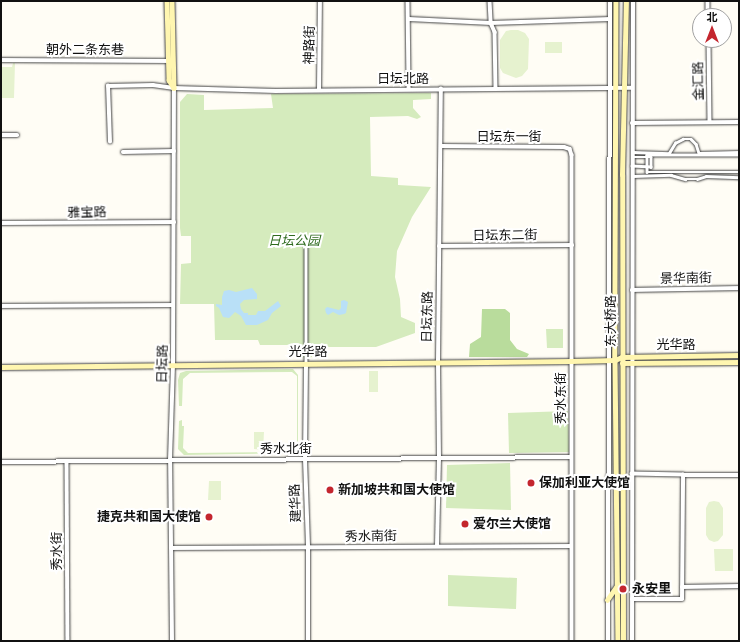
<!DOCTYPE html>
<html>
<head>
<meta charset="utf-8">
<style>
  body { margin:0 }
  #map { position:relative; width:740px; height:642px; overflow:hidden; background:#fffdf5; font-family:"Libre Baskerville","Noto Sans SC",serif }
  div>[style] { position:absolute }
  .green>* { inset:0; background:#d5ebbd }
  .forest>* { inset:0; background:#b9dc9c }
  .pitch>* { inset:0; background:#e6f2cf }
  .water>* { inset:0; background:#b9e0f7 }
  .roads { filter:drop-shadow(0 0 1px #444) drop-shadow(0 0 1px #444) }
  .pedestrian>* { height:2.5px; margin:-1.25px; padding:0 1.25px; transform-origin:1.25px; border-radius:1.25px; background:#fff }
  .minor>* { height:3.5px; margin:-1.75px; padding:0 1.75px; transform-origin:1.75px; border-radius:1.75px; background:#fff }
  .tertiary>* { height:4px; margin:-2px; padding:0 2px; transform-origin:2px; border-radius:2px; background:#fff }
  .secondary>* { height:4.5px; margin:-2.25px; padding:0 2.25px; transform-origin:2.25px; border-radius:2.25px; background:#fff6b0 }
  .dots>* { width:11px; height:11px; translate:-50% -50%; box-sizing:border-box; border:2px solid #fff; border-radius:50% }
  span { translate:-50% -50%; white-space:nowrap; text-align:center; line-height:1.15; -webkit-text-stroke:4px #fff; paint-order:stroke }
  .street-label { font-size:13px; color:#111 }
  .park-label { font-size:13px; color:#2f6b1f; font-style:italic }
  .poi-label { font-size:13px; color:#111; font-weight:700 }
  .left { translate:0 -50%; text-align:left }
  .right { translate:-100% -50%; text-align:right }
  .frame { position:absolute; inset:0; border:2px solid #111; pointer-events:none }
  .north { position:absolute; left:692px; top:8px; width:40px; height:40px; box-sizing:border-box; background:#fff; border:1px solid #a0a0a0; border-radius:50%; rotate:0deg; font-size:11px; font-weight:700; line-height:16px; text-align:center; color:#111 }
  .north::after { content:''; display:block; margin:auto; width:14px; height:18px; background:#c4262e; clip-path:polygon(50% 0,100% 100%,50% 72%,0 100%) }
</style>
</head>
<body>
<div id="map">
  <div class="green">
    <i style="clip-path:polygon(431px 93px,431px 99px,413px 100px,413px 108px,421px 117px,417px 119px,408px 116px,370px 117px,371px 176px,398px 178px,398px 185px,431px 187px,412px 217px,397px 251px,395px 277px,400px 299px,401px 317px,415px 323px,415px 333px,376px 347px,312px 347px,312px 357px,306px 358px,299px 357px,298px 345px,260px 345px,258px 340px,215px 340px,214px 304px,180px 304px,181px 264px,191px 263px,191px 236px,181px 236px,180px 228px,180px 102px,187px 94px,204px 95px,204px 110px,273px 108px,271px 94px)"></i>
    <i style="clip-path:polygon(546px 329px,563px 329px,563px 348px,547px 348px)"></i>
    <i style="clip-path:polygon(293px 369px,298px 375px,298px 447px,293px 453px,184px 455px,178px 449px,179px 421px,182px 420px,182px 426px,184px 426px,183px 448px,188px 453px,292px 452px,297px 446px,297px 376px,292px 372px,190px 373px,183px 379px,182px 406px,179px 406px,178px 380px,180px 373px,186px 371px)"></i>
    <i style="clip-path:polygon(568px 411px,569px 452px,509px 453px,508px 413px)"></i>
    <i style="clip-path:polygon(510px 463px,511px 510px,446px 508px,447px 465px)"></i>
    <i style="clip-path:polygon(448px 575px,517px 578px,516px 609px,448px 606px)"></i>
  </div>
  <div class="forest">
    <i style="clip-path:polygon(482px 309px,505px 309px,510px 313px,510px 340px,517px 349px,529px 354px,527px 357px,469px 357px,470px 344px,481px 337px)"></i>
  </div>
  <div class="pitch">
    <i style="clip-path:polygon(511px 30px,518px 30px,525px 33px,529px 39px,528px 69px,522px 76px,516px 78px,503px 73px,500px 68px,500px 40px,506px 31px)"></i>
    <i style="clip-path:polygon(545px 42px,562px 42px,562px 53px,545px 53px)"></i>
    <i style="clip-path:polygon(13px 63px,15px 63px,14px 98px,1px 98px,1px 67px,12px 67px)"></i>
    <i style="clip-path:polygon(369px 371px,378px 371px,378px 392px,369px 392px)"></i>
    <i style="clip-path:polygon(254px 432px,264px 432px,263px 450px,254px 449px)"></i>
    <i style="clip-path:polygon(209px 481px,221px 481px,221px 500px,208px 500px)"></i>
    <i style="clip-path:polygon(714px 501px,719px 502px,723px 508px,723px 535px,718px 541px,714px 542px,709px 540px,706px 535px,706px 508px,709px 502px)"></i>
    <i style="clip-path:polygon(714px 549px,733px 549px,733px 571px,715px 571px)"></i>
  </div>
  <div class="water">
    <i style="clip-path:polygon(252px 288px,257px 294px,257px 299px,244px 300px,240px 304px,241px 309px,244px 313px,248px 313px,248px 315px,256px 315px,258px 311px,265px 311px,278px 301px,281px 306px,272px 313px,268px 320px,257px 325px,246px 325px,241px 316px,235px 312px,229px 318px,223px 317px,219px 308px,216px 306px,216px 304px,222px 305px,222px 297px,224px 291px,229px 290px,236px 292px)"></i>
    <i style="clip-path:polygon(344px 300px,348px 302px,346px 313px,344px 314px,339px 315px,333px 312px,328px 315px,326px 313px,325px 309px,327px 307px,339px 310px,341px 308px,341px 301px)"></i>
  </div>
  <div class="roads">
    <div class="pedestrian">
      <i style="left:633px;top:152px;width:36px;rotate:2deg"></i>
      <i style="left:669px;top:153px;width:12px;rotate:-59deg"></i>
      <i style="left:675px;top:143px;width:9px;rotate:-27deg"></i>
      <i style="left:683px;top:139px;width:8px"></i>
      <i style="left:691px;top:139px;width:7px;rotate:45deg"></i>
      <i style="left:696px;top:144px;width:9px;rotate:72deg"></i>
      <i style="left:699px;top:153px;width:40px;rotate:-1.4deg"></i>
      <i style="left:739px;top:155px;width:92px;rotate:180deg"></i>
      <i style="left:647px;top:155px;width:17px;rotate:90deg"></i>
      <i style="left:647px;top:172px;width:92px"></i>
      <i style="left:632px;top:157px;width:19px"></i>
      <i style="left:651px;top:157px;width:10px;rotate:90deg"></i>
      <i style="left:651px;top:167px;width:19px;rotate:-177deg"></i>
      <i style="left:633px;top:176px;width:38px;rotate:-2deg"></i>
      <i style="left:671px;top:175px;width:15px;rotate:16deg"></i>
      <i style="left:685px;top:179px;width:12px"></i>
      <i style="left:697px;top:179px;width:9px;rotate:-18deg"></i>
      <i style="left:706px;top:176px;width:33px;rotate:2deg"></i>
      <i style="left:306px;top:246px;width:117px;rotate:90deg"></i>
    </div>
    <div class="minor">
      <i style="left:408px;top:1px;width:88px;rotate:89.3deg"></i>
      <i style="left:490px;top:1px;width:22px;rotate:87deg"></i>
      <i style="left:491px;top:23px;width:10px;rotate:66deg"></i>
      <i style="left:495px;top:32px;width:57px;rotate:89deg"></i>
      <i style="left:708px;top:1px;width:15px;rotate:90deg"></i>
      <i style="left:409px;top:19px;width:82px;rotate:2.8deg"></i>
      <i style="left:491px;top:23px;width:119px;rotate:-1.9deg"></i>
      <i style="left:709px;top:40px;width:82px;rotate:89.3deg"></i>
      <i style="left:1px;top:60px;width:169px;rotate:0.3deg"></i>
      <i style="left:319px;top:90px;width:89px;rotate:-89.4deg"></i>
      <i style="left:632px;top:123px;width:107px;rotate:-0.5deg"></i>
      <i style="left:1px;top:135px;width:16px"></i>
      <i style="left:110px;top:142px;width:56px;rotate:-92deg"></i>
      <i style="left:108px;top:86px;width:45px;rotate:-1.3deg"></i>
      <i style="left:153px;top:85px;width:21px;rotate:8deg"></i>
      <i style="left:174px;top:88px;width:102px;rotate:1.7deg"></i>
      <i style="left:276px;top:91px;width:356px;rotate:-0.5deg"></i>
      <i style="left:441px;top:146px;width:123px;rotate:0.5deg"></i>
      <i style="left:564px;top:147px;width:6px;rotate:18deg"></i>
      <i style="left:570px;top:149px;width:6px;rotate:72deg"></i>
      <i style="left:572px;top:155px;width:486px;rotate:90deg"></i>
      <i style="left:123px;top:152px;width:51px;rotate:-1.1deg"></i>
      <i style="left:1px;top:223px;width:173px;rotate:-0.3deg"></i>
      <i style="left:439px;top:246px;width:133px;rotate:-0.4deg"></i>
      <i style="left:632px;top:290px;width:107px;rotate:-1.1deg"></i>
      <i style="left:1px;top:306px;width:172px;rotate:-0.3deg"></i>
      <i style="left:439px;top:459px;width:98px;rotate:-90.6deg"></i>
      <i style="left:438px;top:361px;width:272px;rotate:-89.4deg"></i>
      <i style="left:67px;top:461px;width:180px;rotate:89.7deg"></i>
      <i style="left:1px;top:462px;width:570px;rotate:-0.5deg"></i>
      <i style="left:683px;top:475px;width:56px"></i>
      <i style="left:171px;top:548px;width:400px;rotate:-0.3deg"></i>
      <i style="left:682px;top:587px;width:57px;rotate:-1deg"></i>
      <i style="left:632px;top:599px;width:50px"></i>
      <i style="left:682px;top:599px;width:124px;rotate:-89.5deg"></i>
      <i style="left:683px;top:475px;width:51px;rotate:-178.9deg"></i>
    </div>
    <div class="tertiary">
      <i style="left:306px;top:364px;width:95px;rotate:90.6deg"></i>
      <i style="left:305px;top:459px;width:88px;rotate:88deg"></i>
      <i style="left:308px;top:547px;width:94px;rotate:90deg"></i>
      <i style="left:437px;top:546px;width:87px;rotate:-88.7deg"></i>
      <i style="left:172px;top:641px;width:181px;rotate:-90.6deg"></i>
      <i style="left:170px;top:460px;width:96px;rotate:-88.2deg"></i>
      <i style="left:173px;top:364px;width:276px;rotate:-89.8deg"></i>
      <i style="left:608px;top:641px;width:640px;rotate:-89.82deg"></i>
      <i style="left:632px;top:641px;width:640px;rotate:-89.91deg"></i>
    </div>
    <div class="secondary">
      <i style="left:167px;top:1px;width:79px;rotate:88.5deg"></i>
      <i style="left:169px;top:80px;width:9px;rotate:58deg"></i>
      <i style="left:172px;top:1px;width:87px;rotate:88.7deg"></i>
      <i style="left:616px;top:1px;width:359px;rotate:90.2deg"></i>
      <i style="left:615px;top:360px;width:281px;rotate:89.4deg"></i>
      <i style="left:622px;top:363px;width:117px;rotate:-0.5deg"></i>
      <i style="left:1px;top:367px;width:570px;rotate:-0.6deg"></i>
      <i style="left:571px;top:361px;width:44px;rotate:-1.3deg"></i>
      <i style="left:615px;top:360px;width:8px;rotate:-23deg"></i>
      <i style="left:622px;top:357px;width:117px;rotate:-1deg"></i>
      <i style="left:607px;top:600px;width:19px;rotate:-55deg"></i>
      <i style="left:623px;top:641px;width:466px;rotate:-90.1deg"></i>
      <i style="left:622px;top:175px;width:174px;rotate:-88.7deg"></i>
    </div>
  </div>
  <div class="dots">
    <i style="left:531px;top:483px;background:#c4262e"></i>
    <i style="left:330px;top:490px;background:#c4262e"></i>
    <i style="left:209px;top:517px;background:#c4262e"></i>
    <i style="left:465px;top:524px;background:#c4262e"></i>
    <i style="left:623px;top:589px;background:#c4262e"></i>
  </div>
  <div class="street-label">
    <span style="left:310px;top:45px;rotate:-89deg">神路街</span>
    <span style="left:85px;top:50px">朝外二条东巷</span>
    <span style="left:403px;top:79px">日坛北路</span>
    <span style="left:699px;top:81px;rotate:-91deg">金汇路</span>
    <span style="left:509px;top:137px">日坛东一街</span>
    <span style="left:87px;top:213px;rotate:-1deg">雅宝路</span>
    <span style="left:505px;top:236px;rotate:-1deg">日坛东二街</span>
    <span style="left:686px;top:279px;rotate:-1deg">景华南街</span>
    <span style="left:428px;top:317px;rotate:-89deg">日坛东路</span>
    <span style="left:611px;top:321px;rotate:-90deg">东大桥路</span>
    <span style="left:676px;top:345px">光华路</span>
    <span style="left:308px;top:352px">光华路</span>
    <span style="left:163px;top:364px;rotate:-89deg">日坛路</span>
    <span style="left:561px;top:398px;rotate:-90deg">秀水东街</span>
    <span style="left:286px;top:449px">秀水北街</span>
    <span style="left:296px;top:503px;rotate:-92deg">建华路</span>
    <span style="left:371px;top:537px;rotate:-1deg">秀水南街</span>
    <span style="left:57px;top:551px;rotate:-90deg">秀水街</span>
  </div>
  <div class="park-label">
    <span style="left:294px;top:241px">日坛公园</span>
  </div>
  <div class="poi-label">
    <span class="left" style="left:539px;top:483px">保加利亚大使馆</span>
    <span class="left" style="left:338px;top:490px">新加坡共和国大使馆</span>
    <span class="right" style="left:201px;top:517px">捷克共和国大使馆</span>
    <span class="left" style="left:473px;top:524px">爱尔兰大使馆</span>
    <span class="left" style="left:632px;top:589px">永安里</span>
  </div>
  <div class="frame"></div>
  <div class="north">北</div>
</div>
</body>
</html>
